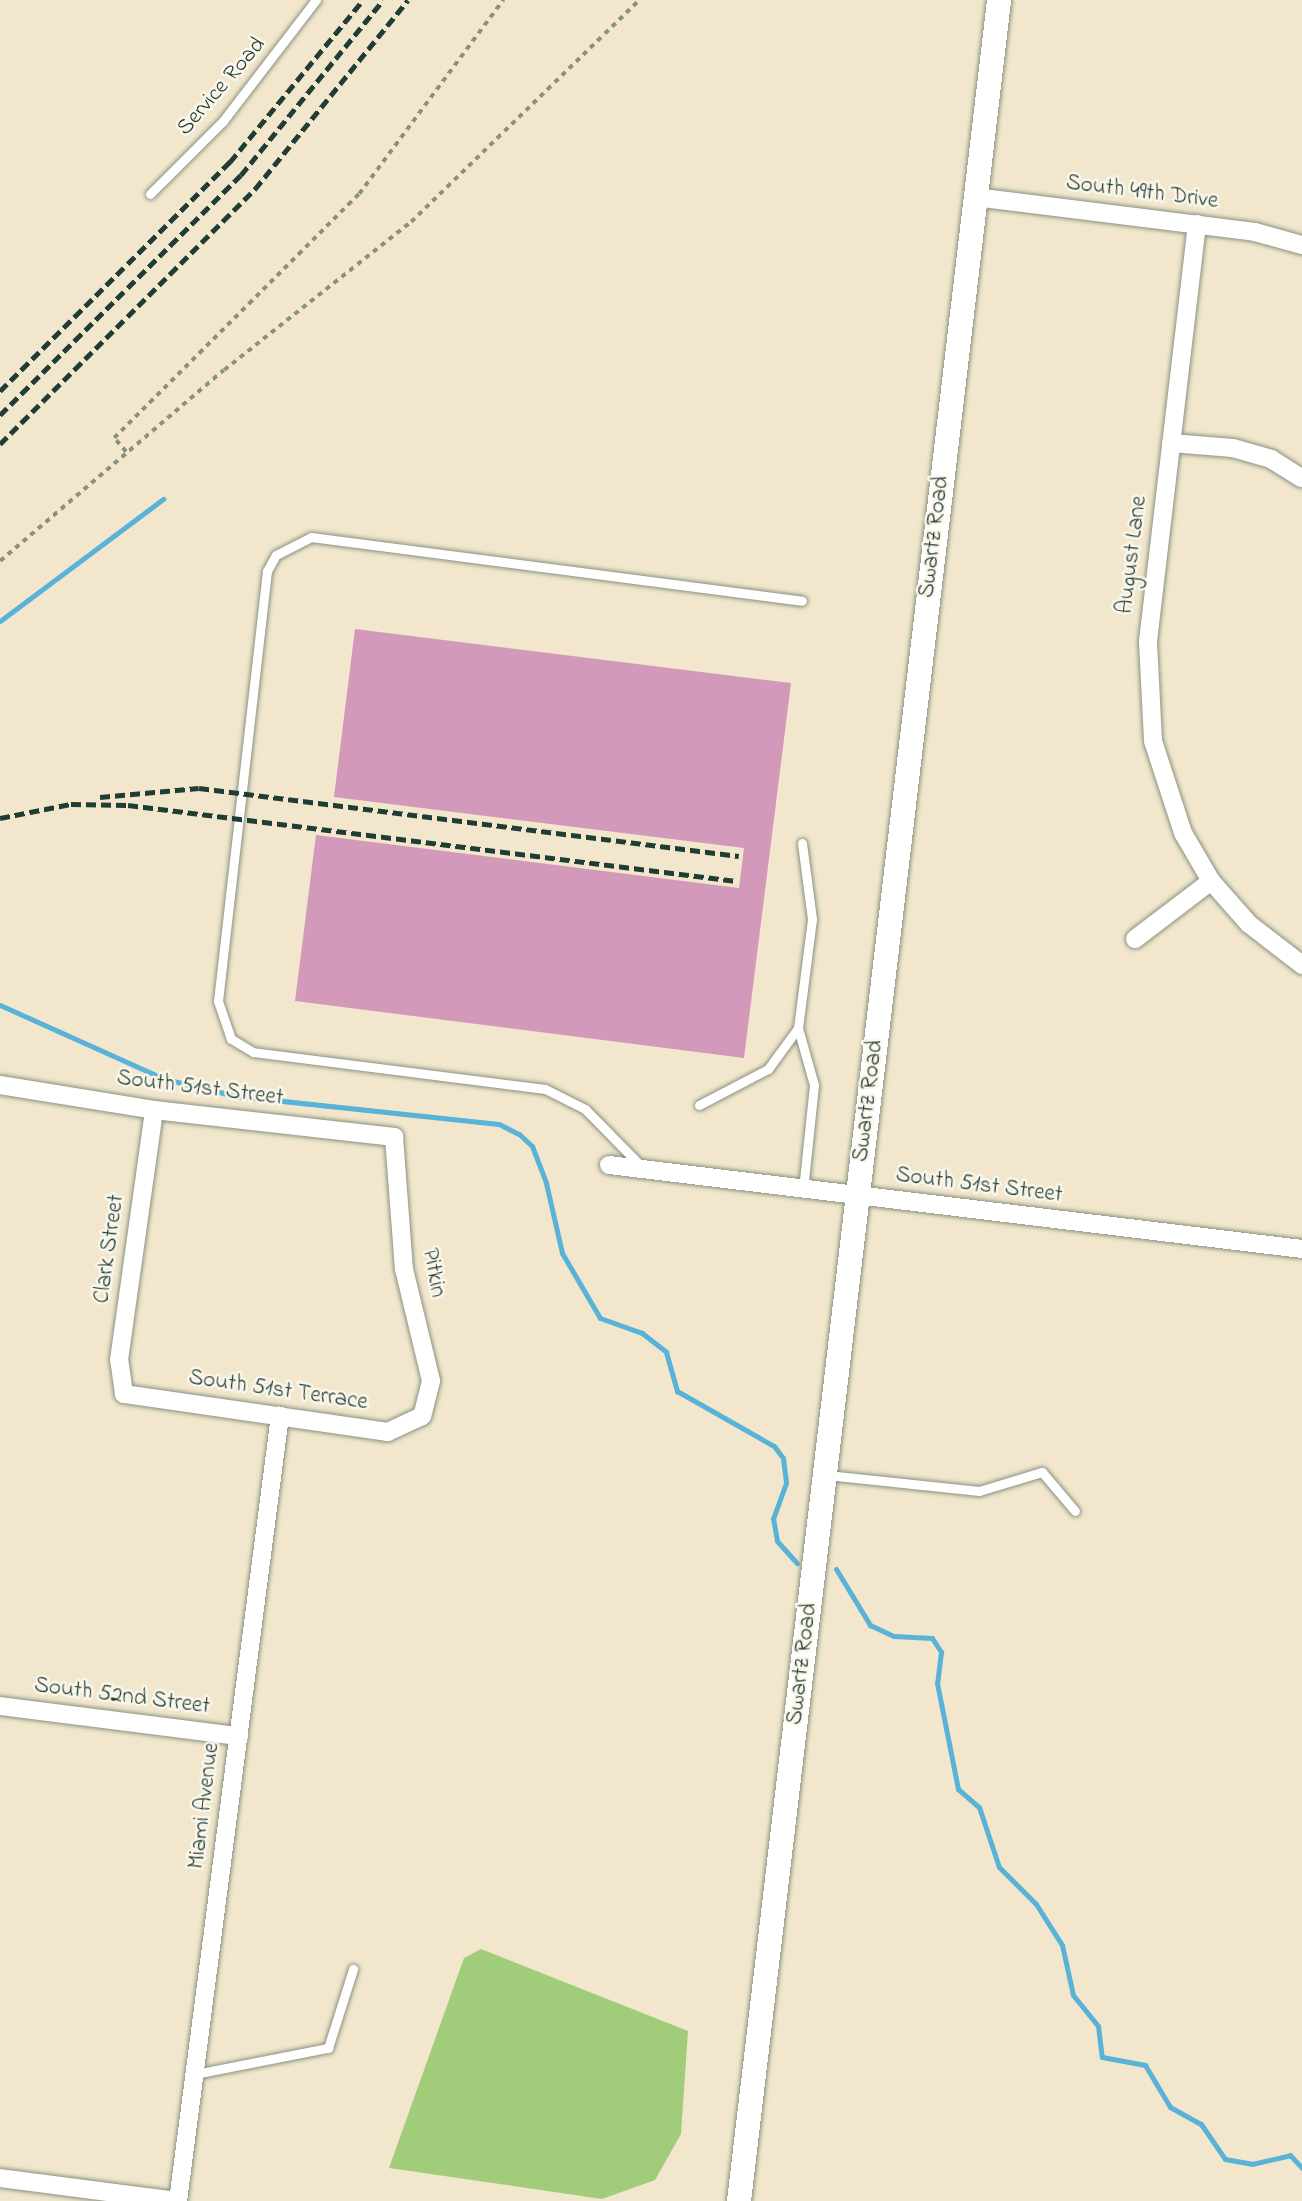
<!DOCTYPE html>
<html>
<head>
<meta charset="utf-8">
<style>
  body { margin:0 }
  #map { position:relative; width:1302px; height:2201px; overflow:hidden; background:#f2e7cc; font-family:"Indie Flower",sans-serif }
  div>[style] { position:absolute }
  .green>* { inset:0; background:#a1cc79 }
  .stream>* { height:5px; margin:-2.5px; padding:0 2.5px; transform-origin:2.5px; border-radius:2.5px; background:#59b2d7 }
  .building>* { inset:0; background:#d299bb }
  .path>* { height:3.5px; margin-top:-1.75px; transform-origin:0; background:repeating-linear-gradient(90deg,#889280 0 5px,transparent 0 10px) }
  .roads { filter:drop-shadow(0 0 2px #889280) drop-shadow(0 0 2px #889280) }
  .lane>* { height:9px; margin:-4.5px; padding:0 4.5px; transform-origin:4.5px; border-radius:4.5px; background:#fff }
  .street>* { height:18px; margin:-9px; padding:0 9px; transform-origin:9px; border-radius:9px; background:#fff }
  .secondary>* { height:24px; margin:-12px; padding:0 12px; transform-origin:12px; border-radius:12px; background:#fff }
  .rail>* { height:5px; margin-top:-2.5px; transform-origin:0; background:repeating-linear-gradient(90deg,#1f3d34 0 10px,transparent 0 15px) }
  span { translate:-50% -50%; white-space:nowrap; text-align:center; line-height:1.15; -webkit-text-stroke:5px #fbf7ec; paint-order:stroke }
  .street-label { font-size:23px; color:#1f3d34 }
</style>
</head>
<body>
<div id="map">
  <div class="green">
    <i style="clip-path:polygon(481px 1949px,688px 2031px,681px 2134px,655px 2180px,602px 2199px,389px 2168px,464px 1958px)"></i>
  </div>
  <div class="stream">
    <i style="left:0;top:621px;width:204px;rotate:-36.8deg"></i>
    <i style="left:0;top:1005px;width:181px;rotate:24.2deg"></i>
    <i style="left:165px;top:1079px;width:73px;rotate:13.5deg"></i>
    <i style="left:236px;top:1096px;width:264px;rotate:6.1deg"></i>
    <i style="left:499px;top:1124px;width:22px;rotate:27deg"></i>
    <i style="left:519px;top:1134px;width:18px;rotate:43deg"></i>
    <i style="left:532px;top:1146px;width:40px;rotate:69deg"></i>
    <i style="left:546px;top:1183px;width:72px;rotate:77.1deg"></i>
    <i style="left:562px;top:1253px;width:75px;rotate:59.7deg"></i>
    <i style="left:600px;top:1318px;width:45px;rotate:19.7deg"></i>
    <i style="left:642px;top:1333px;width:31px;rotate:38deg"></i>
    <i style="left:666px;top:1352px;width:41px;rotate:74.2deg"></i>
    <i style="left:677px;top:1391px;width:112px;rotate:29.6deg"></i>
    <i style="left:774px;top:1446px;width:15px;rotate:53deg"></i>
    <i style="left:783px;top:1458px;width:25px;rotate:83deg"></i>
    <i style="left:786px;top:1483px;width:37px;rotate:110deg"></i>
    <i style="left:773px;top:1518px;width:23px;rotate:80deg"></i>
    <i style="left:777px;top:1541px;width:30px;rotate:48deg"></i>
    <i style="left:836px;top:1569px;width:66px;rotate:58.7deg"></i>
    <i style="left:870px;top:1625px;width:26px;rotate:25deg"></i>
    <i style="left:894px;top:1636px;width:38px;rotate:3deg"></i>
    <i style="left:932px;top:1638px;width:17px;rotate:57deg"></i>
    <i style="left:941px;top:1652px;width:31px;rotate:97deg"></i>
    <i style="left:937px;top:1683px;width:108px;rotate:78.8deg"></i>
    <i style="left:958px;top:1789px;width:28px;rotate:41deg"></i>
    <i style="left:979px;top:1807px;width:63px;rotate:71.6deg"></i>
    <i style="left:999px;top:1867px;width:52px;rotate:45deg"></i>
    <i style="left:1036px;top:1904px;width:49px;rotate:57.6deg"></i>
    <i style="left:1062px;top:1945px;width:51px;rotate:77.6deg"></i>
    <i style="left:1073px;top:1995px;width:40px;rotate:51deg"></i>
    <i style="left:1098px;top:2026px;width:31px;rotate:83deg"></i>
    <i style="left:1102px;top:2057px;width:44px;rotate:10.5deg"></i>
    <i style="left:1145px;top:2065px;width:49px;rotate:59.2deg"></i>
    <i style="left:1170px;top:2107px;width:35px;rotate:29deg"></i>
    <i style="left:1201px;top:2124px;width:42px;rotate:55.6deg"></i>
    <i style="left:1225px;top:2159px;width:27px;rotate:10deg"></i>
    <i style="left:1252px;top:2164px;width:39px;rotate:-13deg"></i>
    <i style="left:1290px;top:2155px;width:18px;rotate:47deg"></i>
  </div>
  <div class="building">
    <i style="clip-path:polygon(355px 629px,791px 683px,744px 1058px,295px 1001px,316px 835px,739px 888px,744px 848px,334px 797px)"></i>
  </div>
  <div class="path">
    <i style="left:126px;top:452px;width:18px;rotate:-131deg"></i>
    <i style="left:114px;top:438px;width:346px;rotate:-44.9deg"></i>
    <i style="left:359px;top:194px;width:242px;rotate:-53.4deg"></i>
    <i style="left:0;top:561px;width:294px;rotate:-40.5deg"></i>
    <i style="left:224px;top:370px;width:238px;rotate:-38.4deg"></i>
    <i style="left:411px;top:222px;width:318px;rotate:-44.2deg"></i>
  </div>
  <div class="roads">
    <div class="lane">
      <i style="left:150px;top:194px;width:103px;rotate:-45deg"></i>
      <i style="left:223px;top:121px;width:153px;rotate:-52.5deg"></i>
      <i style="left:802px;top:843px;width:77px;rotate:82.5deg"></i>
      <i style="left:812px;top:919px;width:110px;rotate:97.3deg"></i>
      <i style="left:798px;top:1028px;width:59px;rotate:74.3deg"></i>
      <i style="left:814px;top:1085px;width:106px;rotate:96deg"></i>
      <i style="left:699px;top:1105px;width:78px;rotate:-27.6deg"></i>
      <i style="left:768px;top:1069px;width:51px;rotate:-53.8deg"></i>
      <i style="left:642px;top:1167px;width:81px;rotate:-134.5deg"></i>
      <i style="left:585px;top:1109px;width:45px;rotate:-153.4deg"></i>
      <i style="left:545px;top:1089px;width:294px;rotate:-172.8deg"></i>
      <i style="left:253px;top:1052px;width:26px;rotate:-149deg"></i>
      <i style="left:231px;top:1039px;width:40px;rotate:-108.9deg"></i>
      <i style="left:218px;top:1001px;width:433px;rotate:-83.5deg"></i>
      <i style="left:267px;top:571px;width:18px;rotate:-61deg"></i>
      <i style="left:276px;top:555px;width:39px;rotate:-27deg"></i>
      <i style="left:311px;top:537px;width:495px;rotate:7.4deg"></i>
      <i style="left:827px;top:1475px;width:153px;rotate:6deg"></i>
      <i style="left:979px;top:1491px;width:66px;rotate:-16.8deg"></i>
      <i style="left:1042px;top:1472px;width:51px;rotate:49.8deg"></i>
      <i style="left:195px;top:2074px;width:136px;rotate:-11.1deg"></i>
      <i style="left:328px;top:2048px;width:83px;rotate:-72.4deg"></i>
    </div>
    <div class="street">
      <i style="left:975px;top:197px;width:282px;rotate:7.1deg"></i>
      <i style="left:1255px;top:232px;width:49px;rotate:15.5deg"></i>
      <i style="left:1197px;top:224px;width:421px;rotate:96.7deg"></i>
      <i style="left:1148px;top:642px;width:99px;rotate:87.1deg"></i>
      <i style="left:1153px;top:741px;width:97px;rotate:71.9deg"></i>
      <i style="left:1183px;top:833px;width:56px;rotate:59.7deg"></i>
      <i style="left:1211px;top:881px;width:57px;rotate:48.5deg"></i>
      <i style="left:1249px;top:924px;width:67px;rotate:37.7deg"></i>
      <i style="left:1171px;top:443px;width:62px;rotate:4.6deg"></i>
      <i style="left:1233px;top:448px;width:40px;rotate:16deg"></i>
      <i style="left:1271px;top:459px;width:36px;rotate:32deg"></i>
      <i style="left:1135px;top:939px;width:96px;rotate:-37.3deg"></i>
      <i style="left:0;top:1085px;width:156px;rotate:9.2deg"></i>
      <i style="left:154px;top:1110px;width:242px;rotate:6.4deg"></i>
      <i style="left:394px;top:1137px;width:132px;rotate:85.7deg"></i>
      <i style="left:404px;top:1269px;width:115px;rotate:76.4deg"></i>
      <i style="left:431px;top:1381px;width:36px;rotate:104deg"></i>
      <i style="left:422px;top:1416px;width:38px;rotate:155deg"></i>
      <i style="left:388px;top:1432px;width:267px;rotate:-171.8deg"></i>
      <i style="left:124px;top:1394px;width:34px;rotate:-98deg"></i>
      <i style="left:119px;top:1360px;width:252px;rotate:-82deg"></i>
      <i style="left:609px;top:1165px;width:698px;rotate:6.91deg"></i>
      <i style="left:0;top:1706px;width:241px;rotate:7.2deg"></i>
      <i style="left:0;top:2178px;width:177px;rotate:7.4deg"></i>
      <i style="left:178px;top:2201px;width:792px;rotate:-82.6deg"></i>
    </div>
    <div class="secondary">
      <i style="left:739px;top:2201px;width:2216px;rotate:-83.26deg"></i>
    </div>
  </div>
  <div class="rail">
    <i style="left:0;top:391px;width:325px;rotate:-44.9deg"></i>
    <i style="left:230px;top:162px;width:210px;rotate:-50.6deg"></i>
    <i style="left:0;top:415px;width:340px;rotate:-44.9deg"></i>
    <i style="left:241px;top:175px;width:225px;rotate:-50.9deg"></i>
    <i style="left:0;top:444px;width:361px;rotate:-45deg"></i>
    <i style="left:255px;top:189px;width:243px;rotate:-51deg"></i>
    <i style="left:100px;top:797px;width:99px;rotate:-5.2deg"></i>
    <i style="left:199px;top:788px;width:544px;rotate:7.18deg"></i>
    <i style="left:0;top:818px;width:72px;rotate:-11.2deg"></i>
    <i style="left:71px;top:804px;width:57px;rotate:1deg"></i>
    <i style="left:128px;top:805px;width:613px;rotate:7.13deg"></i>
  </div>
  <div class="street-label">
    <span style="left:222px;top:87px;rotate:-49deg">Service Road</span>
    <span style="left:1142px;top:193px;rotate:7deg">South 49th Drive</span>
    <span style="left:935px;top:537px;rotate:-83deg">Swartz Road</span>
    <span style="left:1133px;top:555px;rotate:-83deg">August Lane</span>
    <span style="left:200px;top:1089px;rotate:7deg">South 51st Street</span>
    <span style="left:869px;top:1101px;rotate:-83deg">Swartz Road</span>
    <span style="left:979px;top:1186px;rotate:7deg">South 51st Street</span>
    <span style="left:110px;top:1249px;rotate:-82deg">Clark Street</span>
    <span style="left:433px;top:1273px;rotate:80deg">Pitkin</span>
    <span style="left:278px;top:1391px;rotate:8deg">South 51st Terrace</span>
    <span style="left:803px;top:1664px;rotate:-83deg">Swartz Road</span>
    <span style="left:122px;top:1697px;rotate:7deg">South 52nd Street</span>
    <span style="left:205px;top:1806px;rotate:-83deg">Miami Avenue</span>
  </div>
</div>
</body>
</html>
